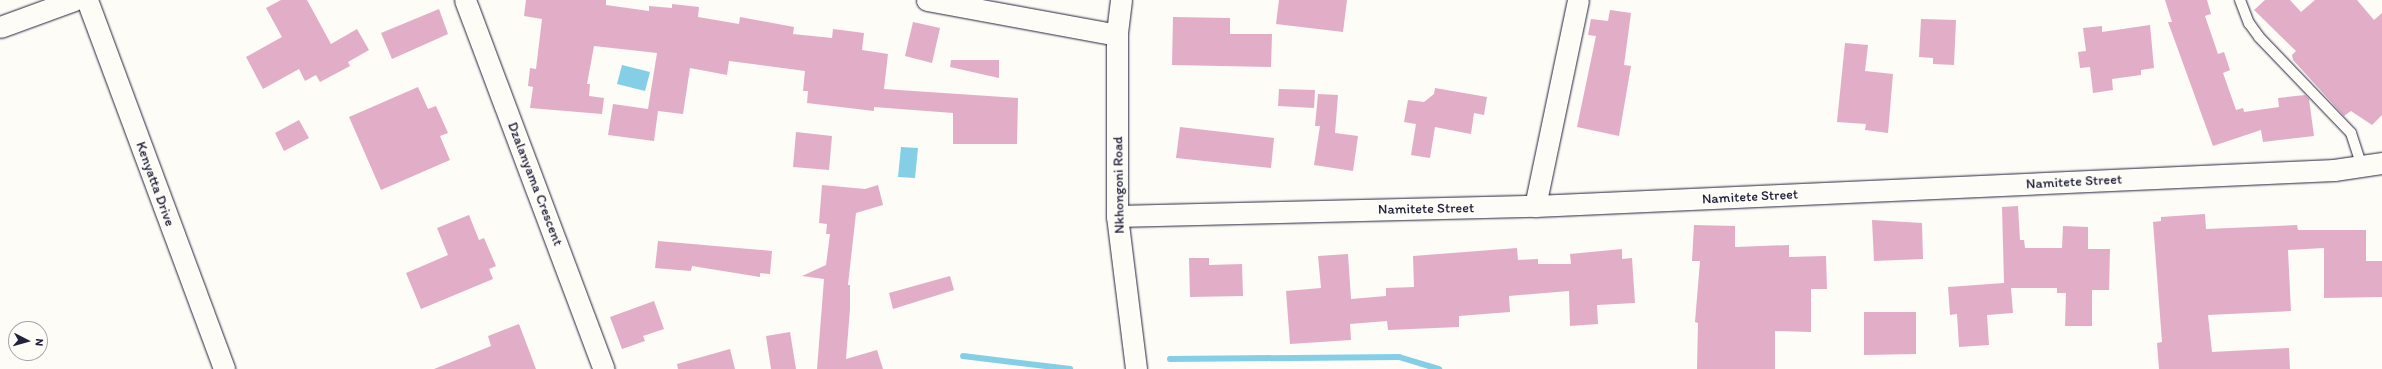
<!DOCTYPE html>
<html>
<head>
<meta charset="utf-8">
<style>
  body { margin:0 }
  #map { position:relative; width:2382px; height:369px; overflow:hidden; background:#fdfcf7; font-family:Itim,sans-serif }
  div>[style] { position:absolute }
  .water>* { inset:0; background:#84cfe5 }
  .stream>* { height:6px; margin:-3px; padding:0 3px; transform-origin:3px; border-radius:3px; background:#84cfe5 }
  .building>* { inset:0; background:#e2adc7 }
  .roads { filter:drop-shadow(0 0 1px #22223b) drop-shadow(0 0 1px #22223b) }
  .lane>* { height:10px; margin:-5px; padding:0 5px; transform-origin:5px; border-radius:5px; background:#fdfcf7 }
  .street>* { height:21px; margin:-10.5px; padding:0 10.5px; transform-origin:10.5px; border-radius:10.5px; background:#fdfcf7 }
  span { translate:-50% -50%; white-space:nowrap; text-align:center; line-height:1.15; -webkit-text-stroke:4px #fdfcf7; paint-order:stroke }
  .street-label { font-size:14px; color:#22223b }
  .north { position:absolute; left:8px; top:321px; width:40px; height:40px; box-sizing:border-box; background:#fdfcf7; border:1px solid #a5a5ac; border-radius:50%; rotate:96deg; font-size:11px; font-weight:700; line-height:16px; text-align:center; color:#22223b }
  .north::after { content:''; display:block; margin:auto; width:14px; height:18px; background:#22223b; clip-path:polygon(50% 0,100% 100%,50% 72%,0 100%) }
</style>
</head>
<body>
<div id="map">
  <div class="water">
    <i style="clip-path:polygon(622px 65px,650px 72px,645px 91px,617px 84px)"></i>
    <i style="clip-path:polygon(901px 147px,918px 148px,915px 178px,898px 177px)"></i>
  </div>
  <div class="stream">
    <i style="left:963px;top:356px;width:108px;rotate:6.9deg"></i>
    <i style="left:1170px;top:359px;width:229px;rotate:-0.5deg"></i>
    <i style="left:1399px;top:357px;width:42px;rotate:16.7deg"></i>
  </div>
  <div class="building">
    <i style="clip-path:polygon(281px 0,307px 0,331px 44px,357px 29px,369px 50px,348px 62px,350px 66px,320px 82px,316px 75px,305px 81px,299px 69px,263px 89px,246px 57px,282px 37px,266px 8px)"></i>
    <i style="clip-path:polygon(526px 0,606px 0,606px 5px,649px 11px,649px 6px,672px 8px,672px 4px,699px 7px,698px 17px,739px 24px,740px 17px,794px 27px,793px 34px,832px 38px,833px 29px,864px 33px,862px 50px,888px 54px,884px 89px,1018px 98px,1017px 144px,953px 144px,953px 113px,874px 107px,874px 111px,807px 103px,808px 91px,803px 91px,805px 71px,729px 61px,727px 75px,690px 68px,683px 114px,658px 111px,654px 141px,608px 135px,613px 104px,648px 109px,657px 53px,594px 46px,587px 84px,590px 84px,589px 96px,604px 98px,602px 114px,530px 108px,533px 87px,528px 86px,530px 68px,536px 69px,542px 19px,524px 16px)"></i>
    <i style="clip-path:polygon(1279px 0,1347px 0,1343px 32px,1276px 24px)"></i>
    <i style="clip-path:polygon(2165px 0,2207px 0,2211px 14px,2205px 16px,2218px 54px,2224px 52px,2230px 70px,2223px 73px,2236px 110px,2243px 108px,2244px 112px,2279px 107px,2278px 98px,2305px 95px,2309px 99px,2314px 136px,2263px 142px,2261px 130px,2213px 146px,2168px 22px,2172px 22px)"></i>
    <i style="clip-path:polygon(2265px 0,2290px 0,2301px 12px,2315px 0,2357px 0,2374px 20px,2382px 13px,2382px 115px,2372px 125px,2351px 111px,2344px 116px,2293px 60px,2292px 55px,2296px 51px,2254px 10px)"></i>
    <i style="clip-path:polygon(439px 9px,448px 34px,392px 59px,381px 33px)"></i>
    <i style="clip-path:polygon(1610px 10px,1631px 13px,1624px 65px,1631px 66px,1619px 136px,1577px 127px,1596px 36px,1588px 35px,1591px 19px,1608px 21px)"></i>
    <i style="clip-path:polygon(1173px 17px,1230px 18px,1230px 34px,1272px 34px,1271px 67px,1172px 65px)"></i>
    <i style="clip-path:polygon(1921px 19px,1956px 20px,1954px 65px,1933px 64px,1933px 58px,1919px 57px)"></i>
    <i style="clip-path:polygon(913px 22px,940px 28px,932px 63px,905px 56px)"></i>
    <i style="clip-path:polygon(2150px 25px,2154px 68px,2141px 70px,2141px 75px,2112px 79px,2113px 90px,2093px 93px,2090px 67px,2080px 68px,2078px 52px,2086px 51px,2083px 28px,2102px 26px,2102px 32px)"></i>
    <i style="clip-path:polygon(1845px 43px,1868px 45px,1865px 71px,1893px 74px,1888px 133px,1865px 130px,1866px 124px,1837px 122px)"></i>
    <i style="clip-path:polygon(951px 60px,999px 60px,999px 78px,950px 67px)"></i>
    <i style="clip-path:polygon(418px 87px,428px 109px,436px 106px,448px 133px,440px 136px,450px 160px,381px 190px,349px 117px)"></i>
    <i style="clip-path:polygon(1435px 88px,1487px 97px,1484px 115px,1474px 113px,1471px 134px,1435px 127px,1430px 158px,1411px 155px,1416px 124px,1404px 122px,1408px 100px,1424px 102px,1434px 94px)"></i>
    <i style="clip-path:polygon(1279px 89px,1315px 90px,1314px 108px,1278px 106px)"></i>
    <i style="clip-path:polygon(1318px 94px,1338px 95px,1335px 133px,1358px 136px,1353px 171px,1314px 165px,1320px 126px,1315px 126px)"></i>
    <i style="clip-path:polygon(299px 120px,309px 138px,284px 151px,275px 133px)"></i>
    <i style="clip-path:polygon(1180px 127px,1274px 138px,1271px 168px,1176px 158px)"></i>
    <i style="clip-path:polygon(796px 132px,832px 136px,829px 170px,793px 167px)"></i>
    <i style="clip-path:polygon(822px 185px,865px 189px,878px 185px,883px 205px,856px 213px,848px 285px,850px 285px,850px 309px,846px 359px,877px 350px,883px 369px,817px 369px,824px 279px,802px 276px,826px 265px,830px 234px,826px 234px,827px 224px,819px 223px)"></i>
    <i style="clip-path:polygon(2018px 206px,2020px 240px,2024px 240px,2025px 248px,2062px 248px,2063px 226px,2088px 227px,2088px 249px,2110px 249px,2109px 290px,2092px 290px,2092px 326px,2065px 326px,2066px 293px,2057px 293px,2057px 288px,2011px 288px,2013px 313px,1987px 315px,1989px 345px,1959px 347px,1957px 314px,1950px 315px,1948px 287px,2004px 283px,2002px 207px)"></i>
    <i style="clip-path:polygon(2205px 214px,2206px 229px,2297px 225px,2298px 230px,2366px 230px,2366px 261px,2382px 261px,2382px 297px,2324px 298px,2324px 248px,2288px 250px,2291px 311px,2208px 315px,2212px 352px,2289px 348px,2290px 369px,2159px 369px,2157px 343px,2162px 342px,2153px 222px,2161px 221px,2161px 217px)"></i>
    <i style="clip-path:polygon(469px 215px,479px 240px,484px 238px,496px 266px,489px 269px,493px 279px,421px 309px,406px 273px,448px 255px,437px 228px)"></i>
    <i style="clip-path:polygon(1872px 220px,1922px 223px,1923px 259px,1874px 261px)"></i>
    <i style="clip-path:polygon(1694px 225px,1735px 226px,1735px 247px,1789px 245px,1789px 257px,1826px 256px,1827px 289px,1811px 289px,1811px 332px,1775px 331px,1775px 369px,1697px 369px,1698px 323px,1695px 322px,1700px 261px,1692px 261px)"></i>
    <i style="clip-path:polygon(658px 241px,772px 251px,770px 274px,760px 273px,760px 277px,692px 266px,691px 271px,655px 268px)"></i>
    <i style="clip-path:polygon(1517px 248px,1518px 260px,1538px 259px,1538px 264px,1571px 264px,1570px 254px,1622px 249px,1622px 259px,1632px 258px,1635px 303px,1597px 305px,1598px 324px,1570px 326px,1569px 291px,1509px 296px,1510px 312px,1459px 316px,1459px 327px,1388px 330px,1387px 321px,1350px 324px,1351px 340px,1290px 344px,1286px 291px,1321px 288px,1318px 256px,1348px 254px,1351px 299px,1386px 296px,1386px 288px,1414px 287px,1413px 256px)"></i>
    <i style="clip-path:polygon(1189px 258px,1209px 258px,1209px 265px,1242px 264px,1243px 296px,1190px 297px)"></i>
    <i style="clip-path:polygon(950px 276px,954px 290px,893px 309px,889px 293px)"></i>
    <i style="clip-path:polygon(654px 301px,664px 329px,643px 336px,645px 341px,622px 349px,610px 317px)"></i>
    <i style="clip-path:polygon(1864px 312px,1916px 312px,1916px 354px,1864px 355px)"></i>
    <i style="clip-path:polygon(519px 324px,536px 369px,434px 369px,491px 346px,488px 336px)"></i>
    <i style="clip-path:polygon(790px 332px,796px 369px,771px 369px,766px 336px)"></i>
    <i style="clip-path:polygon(730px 349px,735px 369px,678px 369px,677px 364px)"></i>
  </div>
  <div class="roads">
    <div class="lane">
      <i style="left:2240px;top:0;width:25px;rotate:69deg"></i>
      <i style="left:2249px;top:23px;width:17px;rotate:54deg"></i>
      <i style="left:2259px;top:37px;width:133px;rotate:46.2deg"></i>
      <i style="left:2351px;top:133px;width:35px;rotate:72deg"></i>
    </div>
    <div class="street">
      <i style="left:87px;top:0;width:394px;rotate:69.6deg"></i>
      <i style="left:465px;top:0;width:394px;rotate:69.4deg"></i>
      <i style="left:927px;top:0;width:193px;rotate:10.4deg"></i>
      <i style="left:1121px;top:0;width:35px;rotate:97deg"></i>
      <i style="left:1117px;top:35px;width:181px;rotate:90deg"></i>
      <i style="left:1117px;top:216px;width:154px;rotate:82.9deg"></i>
      <i style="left:0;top:27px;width:79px;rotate:-20deg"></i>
      <i style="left:1535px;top:206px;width:210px;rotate:-78.2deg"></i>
      <i style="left:1117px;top:216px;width:418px;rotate:-1.4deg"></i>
      <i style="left:1535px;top:206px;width:800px;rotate:-2.58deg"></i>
      <i style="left:2334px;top:170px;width:49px;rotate:-8.3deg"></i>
    </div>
  </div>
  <div class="street-label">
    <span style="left:2074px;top:182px;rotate:-3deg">Namitete Street</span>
    <span style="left:155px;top:184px;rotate:70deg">Kenyatta Drive</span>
    <span style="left:535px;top:184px;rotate:69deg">Dzalanyama Crescent</span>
    <span style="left:1119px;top:185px;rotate:-91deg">Nkhongoni Road</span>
    <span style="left:1750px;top:197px;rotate:-3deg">Namitete Street</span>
    <span style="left:1426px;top:209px;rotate:-1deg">Namitete Street</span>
  </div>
  <div class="north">N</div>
</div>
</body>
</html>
